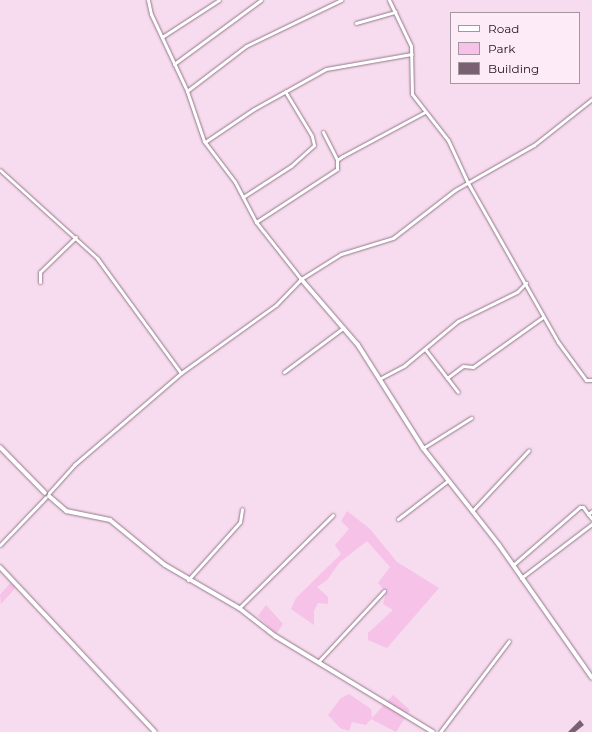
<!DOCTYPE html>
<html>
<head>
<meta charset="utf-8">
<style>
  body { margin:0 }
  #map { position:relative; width:592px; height:732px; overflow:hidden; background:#f7dbee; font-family:Montserrat,sans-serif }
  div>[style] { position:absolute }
  .green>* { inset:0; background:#f6c2e7 }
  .building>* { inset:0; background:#796172 }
  .roads { filter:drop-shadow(0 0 1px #92798b) drop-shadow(0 0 1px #92798b) }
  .minor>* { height:3px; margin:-1.5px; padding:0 1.5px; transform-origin:1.5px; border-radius:1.5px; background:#fff }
  .tertiary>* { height:4px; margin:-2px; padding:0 2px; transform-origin:2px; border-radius:2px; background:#fff }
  span { translate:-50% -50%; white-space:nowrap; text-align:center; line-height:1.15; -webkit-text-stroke:3.5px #fdecf8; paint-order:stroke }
  .legend { position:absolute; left:450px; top:12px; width:130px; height:72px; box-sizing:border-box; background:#fdecf8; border:1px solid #a3969f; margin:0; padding:5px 7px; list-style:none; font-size:12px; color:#1d141a }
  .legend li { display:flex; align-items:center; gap:8px; height:20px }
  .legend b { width:20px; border:1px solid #a3969f }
</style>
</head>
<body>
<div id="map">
  <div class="green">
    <i style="clip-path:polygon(347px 511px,370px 529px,397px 562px,439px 588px,387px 648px,368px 640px,368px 633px,393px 610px,383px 604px,386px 592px,378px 583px,390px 567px,367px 541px,340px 562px,327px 580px,317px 587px,328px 597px,328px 604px,318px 603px,314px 611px,314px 625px,291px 609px,296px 598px,341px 554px,335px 545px,349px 529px,341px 521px)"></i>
    <i style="clip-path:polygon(12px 581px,17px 586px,1px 604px,0 595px)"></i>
    <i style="clip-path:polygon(266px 605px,283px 624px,276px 634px,258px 616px)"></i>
    <i style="clip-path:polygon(349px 694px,371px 709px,372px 718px,393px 695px,410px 710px,396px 732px,371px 719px,366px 725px,352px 722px,349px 731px,340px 728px,328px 715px,341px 698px)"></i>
  </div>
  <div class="building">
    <i style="clip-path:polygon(580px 720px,584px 725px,575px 732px,568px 732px)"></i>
  </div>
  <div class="roads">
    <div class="minor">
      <i style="left:148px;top:0;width:14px;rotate:78deg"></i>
      <i style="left:151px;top:14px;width:85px;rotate:64.9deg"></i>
      <i style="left:187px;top:91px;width:53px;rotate:71.2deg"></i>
      <i style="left:204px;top:141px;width:51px;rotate:52.9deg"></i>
      <i style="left:235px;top:182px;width:45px;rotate:62.3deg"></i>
      <i style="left:256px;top:222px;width:73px;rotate:51.7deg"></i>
      <i style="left:389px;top:0;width:51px;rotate:64.4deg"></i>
      <i style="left:411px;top:46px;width:48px;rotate:88.8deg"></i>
      <i style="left:412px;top:94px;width:58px;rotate:52deg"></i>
      <i style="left:448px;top:140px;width:47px;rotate:65.1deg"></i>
      <i style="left:468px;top:183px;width:183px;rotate:60.5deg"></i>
      <i style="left:558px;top:342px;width:47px;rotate:53.6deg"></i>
      <i style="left:586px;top:380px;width:6px"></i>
      <i style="left:356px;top:23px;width:41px;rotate:-15.8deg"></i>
      <i style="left:162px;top:37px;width:68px;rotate:-33deg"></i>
      <i style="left:174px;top:64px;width:108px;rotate:-36.3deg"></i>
      <i style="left:187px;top:91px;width:74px;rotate:-37.3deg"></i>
      <i style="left:246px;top:46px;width:106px;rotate:-25.8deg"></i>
      <i style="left:323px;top:132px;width:31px;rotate:63deg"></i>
      <i style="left:205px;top:142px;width:59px;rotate:-34deg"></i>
      <i style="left:254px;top:109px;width:82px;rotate:-29.1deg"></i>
      <i style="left:326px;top:69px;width:87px;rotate:-9.9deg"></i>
      <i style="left:0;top:170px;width:131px;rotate:42.2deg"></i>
      <i style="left:97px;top:258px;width:142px;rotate:53.9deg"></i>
      <i style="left:243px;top:197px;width:57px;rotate:-32.9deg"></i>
      <i style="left:291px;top:166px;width:31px;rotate:-42deg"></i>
      <i style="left:314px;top:145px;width:9px;rotate:-103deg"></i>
      <i style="left:312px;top:136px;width:52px;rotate:-121deg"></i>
      <i style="left:256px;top:222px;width:97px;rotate:-33.2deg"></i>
      <i style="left:337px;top:169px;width:9px;rotate:-90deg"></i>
      <i style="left:337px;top:160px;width:7px;rotate:-34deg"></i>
      <i style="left:343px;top:156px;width:93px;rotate:-28.2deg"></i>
      <i style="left:40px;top:282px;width:10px;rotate:-90deg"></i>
      <i style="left:40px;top:272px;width:50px;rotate:-44.2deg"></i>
      <i style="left:425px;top:349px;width:54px;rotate:52.5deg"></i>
      <i style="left:284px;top:372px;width:74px;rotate:-36.7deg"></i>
      <i style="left:381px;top:378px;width:27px;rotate:-28deg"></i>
      <i style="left:405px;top:365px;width:69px;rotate:-39.7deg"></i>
      <i style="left:458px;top:321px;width:66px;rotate:-26.2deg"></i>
      <i style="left:517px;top:292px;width:13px;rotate:-45deg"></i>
      <i style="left:447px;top:378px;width:20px;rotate:-37deg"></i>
      <i style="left:463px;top:366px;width:10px;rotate:6deg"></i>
      <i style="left:473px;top:367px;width:86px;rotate:-35.5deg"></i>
      <i style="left:423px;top:448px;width:57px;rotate:-32deg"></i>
      <i style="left:49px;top:493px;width:38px;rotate:-48deg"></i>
      <i style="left:74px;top:465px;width:55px;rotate:-40.6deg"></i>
      <i style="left:116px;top:429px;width:86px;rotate:-40.7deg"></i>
      <i style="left:181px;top:373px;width:117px;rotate:-35.6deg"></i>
      <i style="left:276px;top:305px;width:36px;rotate:-46deg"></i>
      <i style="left:301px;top:279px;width:47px;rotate:-32deg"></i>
      <i style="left:341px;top:254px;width:54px;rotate:-17.1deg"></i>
      <i style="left:393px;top:238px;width:78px;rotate:-37.7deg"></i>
      <i style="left:455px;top:190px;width:91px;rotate:-29.7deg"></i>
      <i style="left:534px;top:145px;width:74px;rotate:-38.4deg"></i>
      <i style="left:472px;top:511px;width:83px;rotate:-46.9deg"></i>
      <i style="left:592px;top:511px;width:5px;rotate:143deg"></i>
      <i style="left:588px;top:514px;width:6px;rotate:51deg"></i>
      <i style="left:398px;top:519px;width:61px;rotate:-37.6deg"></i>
      <i style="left:0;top:545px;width:66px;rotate:-46.2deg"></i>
      <i style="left:513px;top:565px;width:89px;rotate:-40.9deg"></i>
      <i style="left:580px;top:507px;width:3px"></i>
      <i style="left:583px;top:507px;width:9px;rotate:54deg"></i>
      <i style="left:521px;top:578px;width:89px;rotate:-37.3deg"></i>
      <i style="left:188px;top:580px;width:78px;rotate:-48.1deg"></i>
      <i style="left:240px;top:522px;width:13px;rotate:-81deg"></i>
      <i style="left:239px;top:608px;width:132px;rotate:-44.7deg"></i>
      <i style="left:318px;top:662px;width:97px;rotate:-47.1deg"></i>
      <i style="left:440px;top:732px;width:114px;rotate:-52.8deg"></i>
    </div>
    <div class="tertiary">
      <i style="left:301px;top:279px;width:87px;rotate:49.2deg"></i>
      <i style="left:358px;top:345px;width:122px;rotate:57.7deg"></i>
      <i style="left:423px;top:448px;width:123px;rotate:51.9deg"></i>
      <i style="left:499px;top:545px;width:162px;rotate:55deg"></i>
      <i style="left:0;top:447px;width:64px;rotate:45.6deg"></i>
      <i style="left:49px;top:496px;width:23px;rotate:41deg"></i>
      <i style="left:66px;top:511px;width:45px;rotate:11.6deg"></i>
      <i style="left:110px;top:520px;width:71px;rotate:39.3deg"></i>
      <i style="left:165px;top:565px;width:86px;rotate:30.2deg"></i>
      <i style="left:239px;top:608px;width:46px;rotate:37.9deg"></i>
      <i style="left:275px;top:636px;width:185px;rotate:31.3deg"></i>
      <i style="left:0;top:567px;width:226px;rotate:46.8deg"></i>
    </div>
  </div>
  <ul class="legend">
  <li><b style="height:5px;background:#fff"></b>Road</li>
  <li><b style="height:11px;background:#f6c2e7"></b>Park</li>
  <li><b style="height:11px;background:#796172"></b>Building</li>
  </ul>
</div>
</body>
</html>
